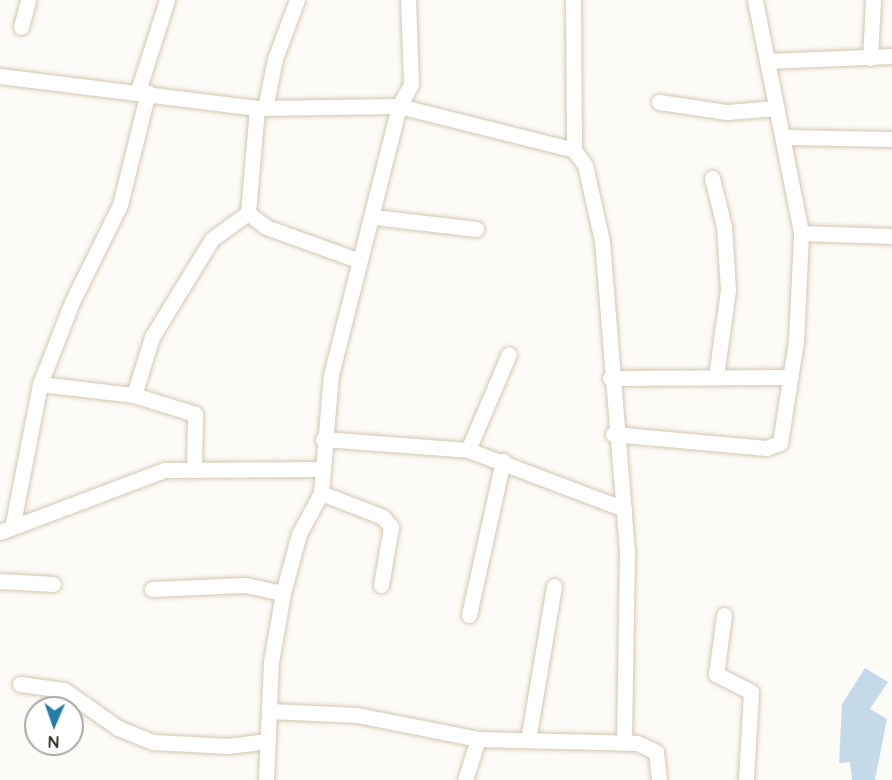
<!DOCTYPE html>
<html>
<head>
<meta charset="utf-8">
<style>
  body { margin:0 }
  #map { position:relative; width:892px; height:780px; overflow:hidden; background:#fdfbf7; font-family:Quicksand,sans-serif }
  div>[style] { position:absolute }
  .building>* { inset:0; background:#c5dae9 }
  .roads { filter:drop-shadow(0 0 2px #d3c7b2) drop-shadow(0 0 2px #d3c7b2) }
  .minor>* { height:15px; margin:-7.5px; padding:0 7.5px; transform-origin:7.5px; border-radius:7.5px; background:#fff }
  span { translate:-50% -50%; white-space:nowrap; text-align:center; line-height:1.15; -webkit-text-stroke:4.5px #fff; paint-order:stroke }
  .north { position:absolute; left:24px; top:696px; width:60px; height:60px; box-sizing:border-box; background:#fff; border:2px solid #a9a7a4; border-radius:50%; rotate:182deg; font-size:16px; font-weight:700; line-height:24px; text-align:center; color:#27221b }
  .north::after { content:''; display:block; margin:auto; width:21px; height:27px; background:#237dab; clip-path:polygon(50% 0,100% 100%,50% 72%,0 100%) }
</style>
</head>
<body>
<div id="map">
  <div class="building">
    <i style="clip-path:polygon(865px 668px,888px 682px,870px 709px,887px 719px,875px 780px,852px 780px,850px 762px,839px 763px,842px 704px)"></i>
  </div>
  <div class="roads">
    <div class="minor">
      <i style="left:573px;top:0;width:150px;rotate:89.6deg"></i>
      <i style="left:755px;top:0;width:237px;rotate:78.8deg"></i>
      <i style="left:801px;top:233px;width:91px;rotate:1.9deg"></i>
      <i style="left:21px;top:27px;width:28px;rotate:-75deg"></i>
      <i style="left:870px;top:58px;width:58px;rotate:-87deg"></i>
      <i style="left:767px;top:61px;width:125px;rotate:-2.3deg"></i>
      <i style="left:0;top:76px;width:259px;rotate:7.1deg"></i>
      <i style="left:257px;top:108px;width:142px;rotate:-0.8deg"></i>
      <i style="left:399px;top:106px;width:180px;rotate:14.1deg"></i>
      <i style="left:574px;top:150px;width:19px;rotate:54deg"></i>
      <i style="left:585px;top:165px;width:78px;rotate:77.4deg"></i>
      <i style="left:602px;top:241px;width:311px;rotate:85.4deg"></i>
      <i style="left:627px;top:551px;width:191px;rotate:90.9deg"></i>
      <i style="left:138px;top:91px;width:96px;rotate:-72.3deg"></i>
      <i style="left:659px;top:102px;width:69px;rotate:8.4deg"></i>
      <i style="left:727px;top:112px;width:50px;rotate:-4.6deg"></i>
      <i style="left:257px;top:108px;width:105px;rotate:94.9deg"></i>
      <i style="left:248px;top:213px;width:23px;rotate:38deg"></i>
      <i style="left:266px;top:227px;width:97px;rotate:19.9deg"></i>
      <i style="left:265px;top:108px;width:50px;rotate:-78.5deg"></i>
      <i style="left:275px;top:59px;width:63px;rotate:-69.6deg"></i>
      <i style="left:784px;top:137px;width:108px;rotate:1.1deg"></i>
      <i style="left:712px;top:178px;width:49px;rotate:76deg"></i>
      <i style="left:724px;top:226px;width:64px;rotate:86.4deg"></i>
      <i style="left:728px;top:290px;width:88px;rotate:97.9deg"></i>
      <i style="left:374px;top:217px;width:103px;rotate:6.7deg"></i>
      <i style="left:610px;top:378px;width:179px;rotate:-0.3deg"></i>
      <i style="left:40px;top:384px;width:95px;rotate:6.7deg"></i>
      <i style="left:134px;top:395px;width:61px;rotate:-72.8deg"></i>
      <i style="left:152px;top:337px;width:115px;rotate:-58.5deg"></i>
      <i style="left:212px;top:239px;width:44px;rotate:-35.8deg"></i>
      <i style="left:134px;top:395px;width:64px;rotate:17.3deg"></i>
      <i style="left:195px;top:414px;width:56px;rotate:91deg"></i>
      <i style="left:613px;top:434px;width:154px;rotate:5.2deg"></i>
      <i style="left:766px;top:448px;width:15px;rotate:-20deg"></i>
      <i style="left:780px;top:443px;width:103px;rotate:-81.1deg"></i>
      <i style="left:796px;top:341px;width:108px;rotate:-87.3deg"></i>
      <i style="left:323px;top:439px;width:145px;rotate:4.3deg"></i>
      <i style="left:468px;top:450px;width:167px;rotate:20.7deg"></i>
      <i style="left:468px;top:450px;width:104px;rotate:-66.9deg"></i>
      <i style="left:321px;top:493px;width:66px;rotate:21.2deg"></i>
      <i style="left:383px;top:517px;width:13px;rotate:51deg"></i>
      <i style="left:391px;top:527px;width:59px;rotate:99.8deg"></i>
      <i style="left:13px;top:523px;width:142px;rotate:-79deg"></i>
      <i style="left:40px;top:384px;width:88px;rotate:-68.7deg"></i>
      <i style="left:72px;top:302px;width:108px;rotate:-63.7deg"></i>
      <i style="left:120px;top:205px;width:116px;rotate:-76.1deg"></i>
      <i style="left:0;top:532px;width:175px;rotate:-20.7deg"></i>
      <i style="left:164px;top:470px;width:159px;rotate:-0.4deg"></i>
      <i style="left:0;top:581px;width:53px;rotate:3.2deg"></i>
      <i style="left:152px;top:589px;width:93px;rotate:-2.5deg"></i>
      <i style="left:245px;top:585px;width:39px;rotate:12deg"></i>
      <i style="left:469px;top:615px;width:158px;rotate:-77.6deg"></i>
      <i style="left:724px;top:615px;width:60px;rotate:97.7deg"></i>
      <i style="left:716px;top:674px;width:39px;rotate:27deg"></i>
      <i style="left:751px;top:692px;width:88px;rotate:93.3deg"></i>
      <i style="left:20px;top:684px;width:44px;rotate:7.8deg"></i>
      <i style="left:64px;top:690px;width:66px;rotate:35.1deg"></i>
      <i style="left:118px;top:728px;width:38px;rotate:22deg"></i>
      <i style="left:153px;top:742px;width:75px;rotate:3.1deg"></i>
      <i style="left:228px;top:746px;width:40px;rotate:-7.1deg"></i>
      <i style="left:270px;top:711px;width:87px;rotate:2.6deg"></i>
      <i style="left:357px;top:715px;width:123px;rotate:11.2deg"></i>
      <i style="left:478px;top:739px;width:159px;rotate:1.4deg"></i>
      <i style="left:637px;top:743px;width:21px;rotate:25deg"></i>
      <i style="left:656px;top:752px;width:28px;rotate:84deg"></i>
      <i style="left:528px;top:740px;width:156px;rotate:-80.4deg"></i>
      <i style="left:266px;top:780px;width:118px;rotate:-87.6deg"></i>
      <i style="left:271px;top:662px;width:70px;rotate:-80.1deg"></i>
      <i style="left:283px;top:593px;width:61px;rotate:-74.8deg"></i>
      <i style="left:299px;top:534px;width:47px;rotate:-61.8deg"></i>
      <i style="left:321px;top:493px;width:118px;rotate:-85.2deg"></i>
      <i style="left:331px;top:375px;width:277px;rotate:-75.8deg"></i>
      <i style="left:399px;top:106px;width:25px;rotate:-61deg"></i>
      <i style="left:411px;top:84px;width:84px;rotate:-92deg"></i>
      <i style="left:465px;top:780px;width:43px;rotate:-72.4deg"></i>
    </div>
  </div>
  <div class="north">N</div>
</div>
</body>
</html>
